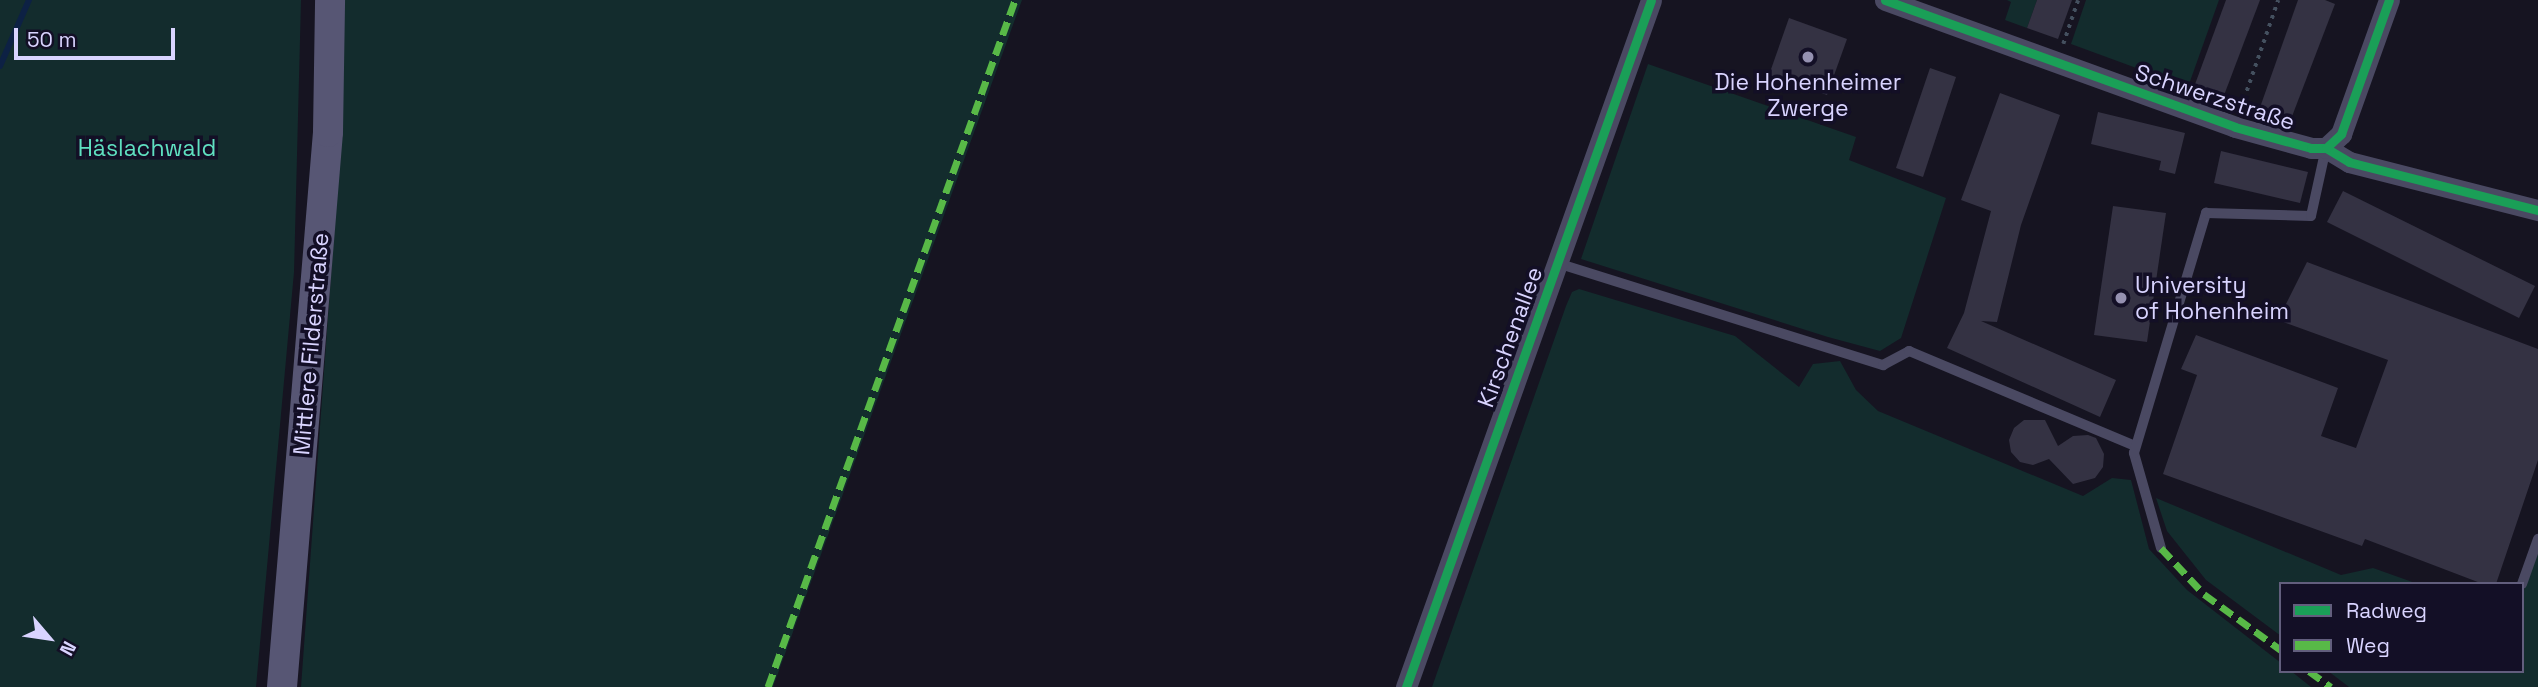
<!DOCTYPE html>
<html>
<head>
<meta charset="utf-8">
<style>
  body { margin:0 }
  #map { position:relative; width:2538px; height:687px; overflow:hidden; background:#161421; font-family:"Space Grotesk",sans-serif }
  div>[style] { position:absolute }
  .green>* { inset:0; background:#132c2d }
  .stream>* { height:6px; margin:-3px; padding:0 3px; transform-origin:3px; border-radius:3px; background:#0d2144 }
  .building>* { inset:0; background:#343243 }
  .path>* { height:3.5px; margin-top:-1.75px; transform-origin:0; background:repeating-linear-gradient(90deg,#44505f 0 3.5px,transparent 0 8.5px) }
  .service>* { height:10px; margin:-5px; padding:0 5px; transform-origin:5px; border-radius:5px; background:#4a4962 }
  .minor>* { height:21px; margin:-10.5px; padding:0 10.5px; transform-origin:10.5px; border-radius:10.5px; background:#4a4962 }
  .secondary>* { height:30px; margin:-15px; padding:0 15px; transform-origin:15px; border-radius:15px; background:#575674 }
  .quiet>* { height:7px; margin-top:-3.5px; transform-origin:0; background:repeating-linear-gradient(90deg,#58b947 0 14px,transparent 0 21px) }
  .cycleway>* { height:9px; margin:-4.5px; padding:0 4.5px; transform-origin:4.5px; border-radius:4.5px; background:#1a9f57 }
  .dots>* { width:19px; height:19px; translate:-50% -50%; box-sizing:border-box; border:4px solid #130f26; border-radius:50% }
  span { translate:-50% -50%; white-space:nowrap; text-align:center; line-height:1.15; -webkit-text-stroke:7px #130f26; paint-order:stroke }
  .poi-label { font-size:23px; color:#d9d4ff }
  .left { translate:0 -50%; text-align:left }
  .street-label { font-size:23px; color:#d9d4ff }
  .park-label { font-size:23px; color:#5fe0c0 }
  .legend { position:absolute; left:2279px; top:582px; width:245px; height:91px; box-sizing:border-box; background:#130f26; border:2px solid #625e7d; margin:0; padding:9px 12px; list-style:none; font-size:21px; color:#d9d4ff }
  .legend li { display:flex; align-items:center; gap:14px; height:35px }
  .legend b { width:35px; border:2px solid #625e7d }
  .north { position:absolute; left:14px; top:603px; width:70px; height:70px; -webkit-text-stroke:5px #130f26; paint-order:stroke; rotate:119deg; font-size:19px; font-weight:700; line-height:28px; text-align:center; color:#d9d4ff }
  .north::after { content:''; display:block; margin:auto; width:24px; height:32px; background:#d9d4ff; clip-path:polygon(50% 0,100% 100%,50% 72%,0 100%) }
  .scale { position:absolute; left:14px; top:28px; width:161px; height:32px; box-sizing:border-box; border:4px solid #d9d4ff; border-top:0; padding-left:9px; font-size:21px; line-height:24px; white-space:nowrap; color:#d9d4ff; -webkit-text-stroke:5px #130f26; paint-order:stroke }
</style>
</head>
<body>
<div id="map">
  <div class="green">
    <i style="clip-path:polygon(0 0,301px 0,294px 272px,256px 687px,0 687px)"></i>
    <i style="clip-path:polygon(342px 0,1022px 0,773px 687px,301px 687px,341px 139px)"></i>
    <i style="clip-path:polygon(2007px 0,2037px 0,2027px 28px,2005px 20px,2011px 2px)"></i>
    <i style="clip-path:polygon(2086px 0,2219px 0,2188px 87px,2071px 44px)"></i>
    <i style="clip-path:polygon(1648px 64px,1856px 137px,1849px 160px,1946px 198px,1901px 338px,1880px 351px,1828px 337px,1581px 259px)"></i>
    <i style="clip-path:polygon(1579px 289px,1735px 336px,1799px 387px,1813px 364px,1840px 361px,1856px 390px,1878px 411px,2083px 496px,2112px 478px,2131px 480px,2149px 549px,2187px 590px,2281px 663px,2281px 671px,2291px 671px,2311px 687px,1432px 687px,1566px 306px,1572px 292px)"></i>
    <i style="clip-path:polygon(2156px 498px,2341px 575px,2373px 568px,2418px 584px,2281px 584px,2281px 636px,2206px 580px,2167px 531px)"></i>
    <i style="clip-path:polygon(2538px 553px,2538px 687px,2349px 687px,2328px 671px,2522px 671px,2522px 595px)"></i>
  </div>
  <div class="stream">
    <i style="left:0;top:66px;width:72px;rotate:-66.3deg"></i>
  </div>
  <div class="building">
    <i style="clip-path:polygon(2037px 0,2072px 0,2058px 39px,2027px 28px)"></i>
    <i style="clip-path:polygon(2226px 0,2260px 0,2223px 98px,2194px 87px)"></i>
    <i style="clip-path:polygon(2298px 0,2325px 0,2335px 4px,2291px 119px,2258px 113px)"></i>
    <i style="clip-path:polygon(1789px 18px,1847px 39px,1827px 95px,1769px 75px)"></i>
    <i style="clip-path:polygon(1930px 68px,1956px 77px,1923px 177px,1896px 168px)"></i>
    <i style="clip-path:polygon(2000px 93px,2060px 115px,2021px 225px,1997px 322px,1981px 321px,2116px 380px,2100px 417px,1947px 348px,1964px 313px,1991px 211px,1961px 200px)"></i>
    <i style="clip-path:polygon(2098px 112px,2185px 133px,2175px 174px,2159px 170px,2161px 161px,2091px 144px)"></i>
    <i style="clip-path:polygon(2221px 151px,2308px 172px,2300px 203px,2214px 183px)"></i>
    <i style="clip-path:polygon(2343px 191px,2535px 286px,2519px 318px,2327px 222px)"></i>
    <i style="clip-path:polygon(2113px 206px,2166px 213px,2147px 342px,2094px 335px)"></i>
    <i style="clip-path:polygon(2307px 262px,2538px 349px,2538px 460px,2496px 584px,2483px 584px,2365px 539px,2362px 546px,2163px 474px,2197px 375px,2181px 369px,2196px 335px,2338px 388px,2321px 436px,2356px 448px,2388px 360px,2278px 320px)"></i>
    <i style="clip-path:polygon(2024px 420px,2045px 420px,2058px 446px,2073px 436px,2088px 435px,2096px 438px,2104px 454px,2103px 467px,2095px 478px,2073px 484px,2049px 459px,2033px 465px,2020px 462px,2011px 452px,2009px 440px,2014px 428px)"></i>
  </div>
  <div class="path">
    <i style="left:2063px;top:44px;width:46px;rotate:-71.2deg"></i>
    <i style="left:2241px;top:107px;width:113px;rotate:-70.9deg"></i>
  </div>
  <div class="service">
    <i style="left:1557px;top:263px;width:342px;rotate:17.4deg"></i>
    <i style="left:1883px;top:365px;width:30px;rotate:-28deg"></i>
    <i style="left:1909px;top:351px;width:245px;rotate:22.8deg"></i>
    <i style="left:2161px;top:548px;width:99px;rotate:-105.9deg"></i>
    <i style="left:2134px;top:453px;width:251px;rotate:-73.3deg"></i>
    <i style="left:2206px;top:213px;width:105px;rotate:1.6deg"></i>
    <i style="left:2311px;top:216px;width:70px;rotate:-77.6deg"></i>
    <i style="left:2522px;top:584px;width:48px;rotate:-70.4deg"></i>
  </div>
  <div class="minor">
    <i style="left:1885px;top:0;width:372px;rotate:19.9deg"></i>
    <i style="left:2235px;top:127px;width:79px;rotate:15.4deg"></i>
    <i style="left:2311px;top:148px;width:15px"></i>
    <i style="left:2326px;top:148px;width:27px;rotate:31deg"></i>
    <i style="left:2349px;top:162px;width:195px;rotate:14.3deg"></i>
    <i style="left:2326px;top:148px;width:21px;rotate:-43deg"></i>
    <i style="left:2341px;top:134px;width:142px;rotate:-70.3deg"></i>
    <i style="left:1406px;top:687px;width:729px;rotate:-70.37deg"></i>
  </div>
  <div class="secondary">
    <i style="left:282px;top:687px;width:557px;rotate:-85.26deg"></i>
    <i style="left:328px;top:132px;width:132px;rotate:-89.1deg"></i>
  </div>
  <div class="quiet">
    <i style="left:2161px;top:548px;width:63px;rotate:46.9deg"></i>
    <i style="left:2204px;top:594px;width:95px;rotate:36deg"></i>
    <i style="left:2309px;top:671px;width:27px;rotate:36deg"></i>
    <i style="left:768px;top:687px;width:730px;rotate:-70.22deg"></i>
  </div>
  <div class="cycleway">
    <i style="left:1885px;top:0;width:372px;rotate:19.9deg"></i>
    <i style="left:2235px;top:127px;width:79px;rotate:15.4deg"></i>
    <i style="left:2311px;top:148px;width:15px"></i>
    <i style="left:2326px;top:148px;width:27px;rotate:31deg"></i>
    <i style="left:2349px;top:162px;width:195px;rotate:14.3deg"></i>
    <i style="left:2326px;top:148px;width:21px;rotate:-43deg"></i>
    <i style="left:2341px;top:134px;width:142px;rotate:-70.3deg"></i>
    <i style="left:1406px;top:687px;width:729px;rotate:-70.37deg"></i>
  </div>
  <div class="dots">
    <i style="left:1808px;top:57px;background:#9591b1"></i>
    <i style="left:2121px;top:298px;background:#9591b1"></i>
  </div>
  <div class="poi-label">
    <span style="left:1808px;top:95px">Die Hohenheimer<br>Zwerge</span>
    <span class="left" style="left:2135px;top:298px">University<br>of Hohenheim</span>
  </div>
  <div class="street-label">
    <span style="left:2215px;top:97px;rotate:18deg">Schwerzstraße</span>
    <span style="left:1510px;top:337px;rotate:-70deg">Kirschenallee</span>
    <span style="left:311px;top:344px;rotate:-85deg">Mittlere Filderstraße</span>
  </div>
  <div class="park-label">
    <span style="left:147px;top:148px">Häslachwald</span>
  </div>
  <ul class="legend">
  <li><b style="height:9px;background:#1a9f57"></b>Radweg</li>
  <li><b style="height:9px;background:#58b947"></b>Weg</li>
  </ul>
  <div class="north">N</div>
  <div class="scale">50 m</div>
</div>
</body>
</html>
